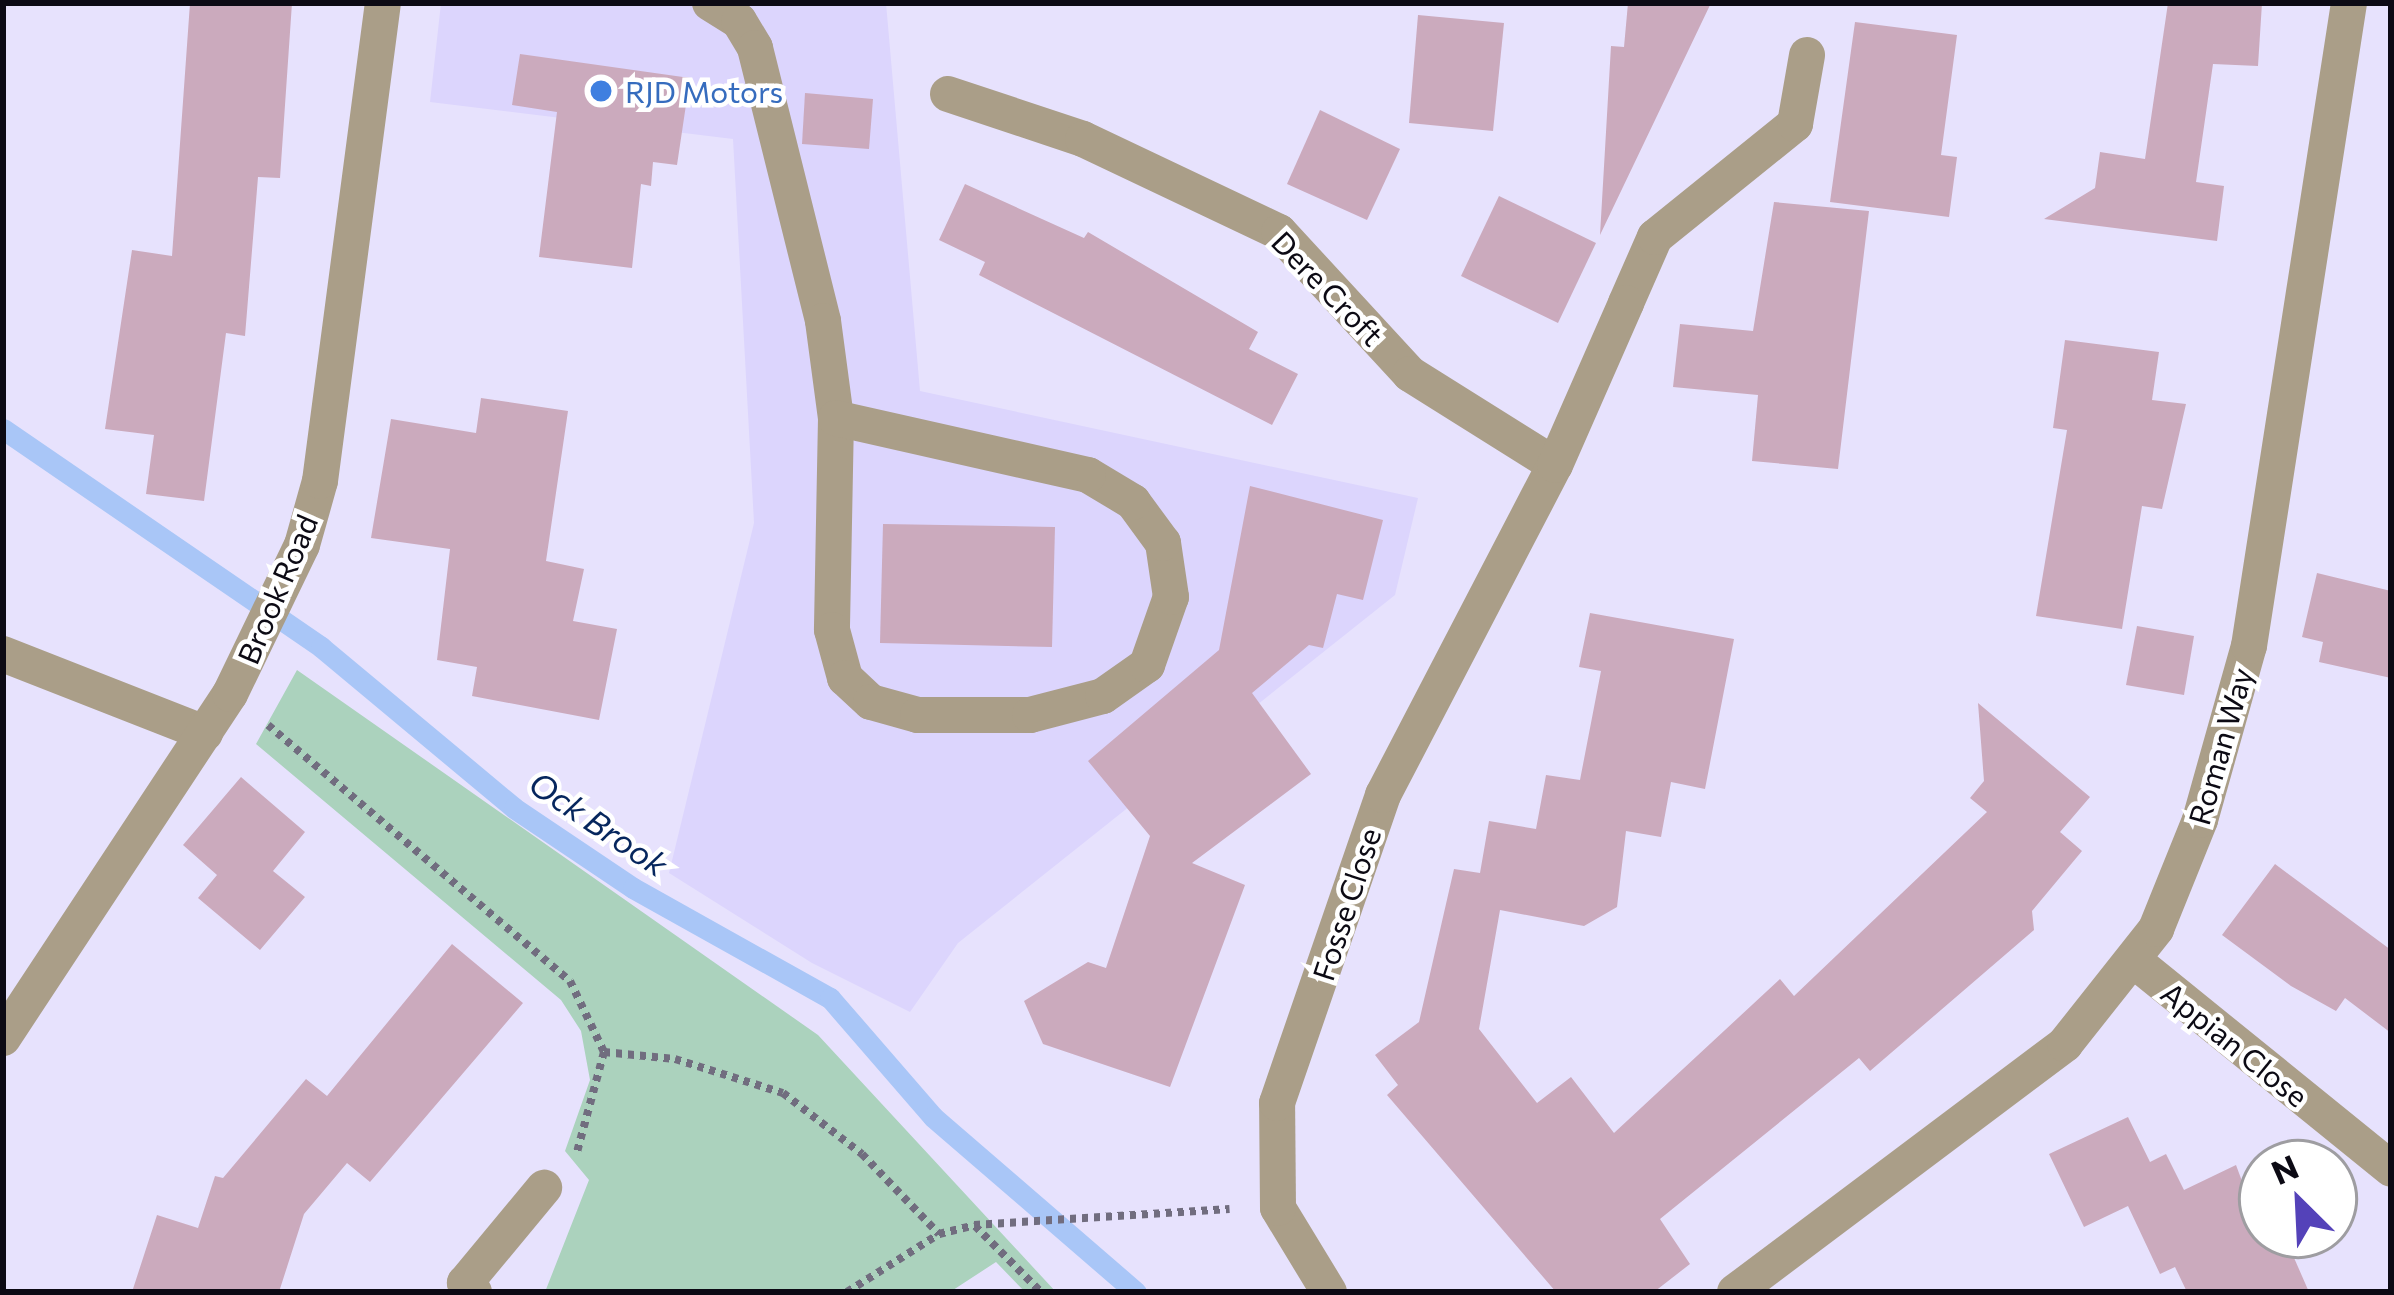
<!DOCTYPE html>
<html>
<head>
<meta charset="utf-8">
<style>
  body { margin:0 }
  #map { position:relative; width:2394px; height:1295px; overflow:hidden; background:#e7e2fd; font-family:Commissioner,sans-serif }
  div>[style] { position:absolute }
  .built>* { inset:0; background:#dcd5fd }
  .green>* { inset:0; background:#abd2bd }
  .stream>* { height:21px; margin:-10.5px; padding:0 10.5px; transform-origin:10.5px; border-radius:10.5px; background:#a9c6f7 }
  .building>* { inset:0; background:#cbaabd }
  .path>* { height:8px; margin-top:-4px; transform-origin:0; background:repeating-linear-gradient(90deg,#716d7f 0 6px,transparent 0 12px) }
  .service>* { height:36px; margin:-18px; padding:0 18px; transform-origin:18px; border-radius:18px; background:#aa9e88 }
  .minor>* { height:36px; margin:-18px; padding:0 18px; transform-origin:18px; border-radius:18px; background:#aa9e88 }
  .dots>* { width:33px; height:33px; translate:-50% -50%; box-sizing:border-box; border:6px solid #fff; border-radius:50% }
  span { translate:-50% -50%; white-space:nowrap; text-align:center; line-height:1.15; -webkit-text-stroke:9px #fff; paint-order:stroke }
  .shop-label { font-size:30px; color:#366cbe }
  .left { translate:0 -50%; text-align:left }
  .street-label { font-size:30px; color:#0c0a14 }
  .water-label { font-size:33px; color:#06265d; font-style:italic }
  .frame { position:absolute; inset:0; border:6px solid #0c0a14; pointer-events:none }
  .north { position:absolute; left:2238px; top:1139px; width:120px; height:120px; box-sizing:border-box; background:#fff; border:3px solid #9e9da1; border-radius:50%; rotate:336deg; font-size:33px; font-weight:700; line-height:48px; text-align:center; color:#0c0a14 }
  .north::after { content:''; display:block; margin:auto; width:42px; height:54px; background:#5442b9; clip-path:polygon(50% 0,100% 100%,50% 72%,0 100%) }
</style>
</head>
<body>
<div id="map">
  <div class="built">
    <i style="clip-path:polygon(441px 3px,886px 3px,920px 391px,1418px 498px,1395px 595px,958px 943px,910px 1012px,812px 963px,669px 873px,754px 523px,733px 139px,430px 102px)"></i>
  </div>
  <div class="green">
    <i style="clip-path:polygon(297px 670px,818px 1035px,1056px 1292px,1025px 1292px,996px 1262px,950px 1292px,545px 1292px,589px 1180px,565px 1151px,590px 1080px,581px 1031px,561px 1000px,256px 744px)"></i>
  </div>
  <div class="stream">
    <i style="left:3px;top:429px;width:386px;rotate:34.4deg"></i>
    <i style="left:321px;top:647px;width:251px;rotate:39.8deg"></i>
    <i style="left:514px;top:808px;width:143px;rotate:33.9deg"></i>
    <i style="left:633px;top:888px;width:226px;rotate:29.2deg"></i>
    <i style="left:830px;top:998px;width:157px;rotate:49.1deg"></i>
    <i style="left:933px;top:1117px;width:268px;rotate:40.8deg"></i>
  </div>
  <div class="building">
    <i style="clip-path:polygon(190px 3px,292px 3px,280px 178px,258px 177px,245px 336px,226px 333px,204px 501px,146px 494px,154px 435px,105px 429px,132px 250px,172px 256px)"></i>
    <i style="clip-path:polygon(1628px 3px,1711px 3px,1600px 235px,1611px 46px,1624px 47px)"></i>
    <i style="clip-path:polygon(2168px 3px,2262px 3px,2258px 66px,2213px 64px,2196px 182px,2224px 186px,2217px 241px,2044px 219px,2095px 188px,2100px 152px,2145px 159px)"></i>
    <i style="clip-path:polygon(1418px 15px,1504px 23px,1493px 131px,1409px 123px)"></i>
    <i style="clip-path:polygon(1855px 22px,1957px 35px,1941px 155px,1957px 157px,1949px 217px,1830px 202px)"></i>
    <i style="clip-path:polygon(520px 54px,690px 78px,677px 165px,653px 162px,651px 186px,641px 184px,632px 268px,539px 257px,557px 112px,512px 105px)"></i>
    <i style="clip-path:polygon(805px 93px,873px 99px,869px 149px,802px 144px)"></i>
    <i style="clip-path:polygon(1320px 110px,1400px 149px,1367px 220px,1287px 184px)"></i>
    <i style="clip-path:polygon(965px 184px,1084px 238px,1088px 232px,1258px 332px,1249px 349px,1298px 374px,1272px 425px,979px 275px,985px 262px,939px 240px)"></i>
    <i style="clip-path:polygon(1499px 196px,1596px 243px,1558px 323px,1461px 276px)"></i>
    <i style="clip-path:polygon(1774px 202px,1869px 211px,1838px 469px,1752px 461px,1758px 395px,1673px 387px,1680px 324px,1753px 331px)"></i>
    <i style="clip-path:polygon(2065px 340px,2159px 352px,2152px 400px,2186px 404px,2162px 509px,2142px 506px,2122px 629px,2036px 616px,2067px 430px,2053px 428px)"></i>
    <i style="clip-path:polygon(481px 398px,568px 411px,546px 561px,584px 569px,573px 621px,617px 629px,599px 720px,472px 696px,477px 667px,437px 660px,450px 549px,371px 538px,391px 419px,476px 433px)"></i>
    <i style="clip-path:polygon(1250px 486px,1383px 520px,1363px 600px,1337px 594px,1323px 648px,1309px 645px,1252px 693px,1311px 774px,1192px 863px,1245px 885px,1170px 1087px,1043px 1044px,1024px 1001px,1088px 962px,1106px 968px,1150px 836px,1088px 761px,1219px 650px)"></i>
    <i style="clip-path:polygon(883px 524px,1055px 527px,1052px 647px,880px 643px)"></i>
    <i style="clip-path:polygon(2317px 573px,2391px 591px,2391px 678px,2319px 662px,2323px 642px,2302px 637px)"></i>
    <i style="clip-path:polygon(1590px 613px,1734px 639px,1705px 789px,1671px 782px,1661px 837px,1626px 831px,1617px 907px,1584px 926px,1500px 910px,1479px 1029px,1537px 1103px,1571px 1077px,1614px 1133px,1780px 979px,1794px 996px,1987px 812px,1970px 798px,1984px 781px,1978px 703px,2090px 797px,2060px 832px,2082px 851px,2032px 911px,2034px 930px,1870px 1071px,1859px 1058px,1660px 1219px,1690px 1264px,1654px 1292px,1556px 1292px,1387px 1095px,1398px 1085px,1375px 1055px,1419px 1022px,1454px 869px,1480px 873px,1489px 821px,1536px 829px,1546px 775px,1580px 780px,1601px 671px,1579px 667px)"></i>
    <i style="clip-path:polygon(2137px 626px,2194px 636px,2184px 695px,2126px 685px)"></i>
    <i style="clip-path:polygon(241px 777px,305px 832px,273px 871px,305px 897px,260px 950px,198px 898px,217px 875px,183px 845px)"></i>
    <i style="clip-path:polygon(2275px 864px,2391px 950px,2391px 1033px,2345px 998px,2336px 1011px,2291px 986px,2222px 935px)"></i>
    <i style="clip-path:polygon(452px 944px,523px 1003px,370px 1182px,347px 1163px,304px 1214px,279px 1292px,132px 1292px,157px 1215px,198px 1228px,215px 1176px,223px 1178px,306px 1079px,327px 1096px)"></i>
    <i style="clip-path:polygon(2128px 1117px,2150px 1162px,2166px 1154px,2184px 1190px,2236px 1165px,2262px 1235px,2284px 1235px,2309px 1292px,2187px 1292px,2175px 1267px,2160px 1274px,2128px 1206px,2084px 1227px,2049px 1154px)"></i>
  </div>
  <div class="path">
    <i style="left:268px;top:725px;width:396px;rotate:40.3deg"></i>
    <i style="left:570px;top:981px;width:79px;rotate:64.4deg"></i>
    <i style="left:604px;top:1052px;width:104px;rotate:105.1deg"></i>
    <i style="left:604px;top:1052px;width:71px;rotate:5.6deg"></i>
    <i style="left:675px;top:1059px;width:113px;rotate:17.5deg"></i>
    <i style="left:783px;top:1093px;width:100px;rotate:37.7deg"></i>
    <i style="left:862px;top:1154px;width:111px;rotate:46.1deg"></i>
    <i style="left:975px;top:1226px;width:93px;rotate:45deg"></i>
    <i style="left:847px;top:1292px;width:109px;rotate:-32.2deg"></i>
    <i style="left:939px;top:1234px;width:36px;rotate:-14deg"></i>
    <i style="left:974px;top:1225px;width:256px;rotate:-3.6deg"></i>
  </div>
  <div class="service">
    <i style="left:710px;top:3px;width:34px;rotate:32deg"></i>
    <i style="left:739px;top:21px;width:31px;rotate:59deg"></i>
    <i style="left:755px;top:48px;width:281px;rotate:76deg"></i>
    <i style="left:823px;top:321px;width:98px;rotate:82.4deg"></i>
    <i style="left:836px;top:418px;width:212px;rotate:91.1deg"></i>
    <i style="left:832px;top:630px;width:50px;rotate:74.8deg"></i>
    <i style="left:845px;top:678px;width:35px;rotate:43deg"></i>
    <i style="left:871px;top:702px;width:49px;rotate:15.5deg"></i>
    <i style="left:918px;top:715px;width:112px"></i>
    <i style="left:1030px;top:715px;width:75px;rotate:-14.6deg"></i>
    <i style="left:1103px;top:696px;width:54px;rotate:-35.2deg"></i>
    <i style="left:1147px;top:665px;width:72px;rotate:-70.6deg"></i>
    <i style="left:1171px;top:597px;width:55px;rotate:-98.4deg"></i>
    <i style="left:1163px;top:543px;width:51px;rotate:-126.2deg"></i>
    <i style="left:1133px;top:502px;width:52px;rotate:-149deg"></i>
    <i style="left:1088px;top:475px;width:258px;rotate:-167.3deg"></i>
    <i style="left:948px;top:94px;width:142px;rotate:18.4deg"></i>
    <i style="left:1083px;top:139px;width:217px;rotate:25.4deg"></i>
    <i style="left:1279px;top:232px;width:193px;rotate:47.3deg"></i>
    <i style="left:1626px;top:303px;width:72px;rotate:-66.3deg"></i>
    <i style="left:1655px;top:237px;width:180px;rotate:-38.9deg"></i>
    <i style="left:1795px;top:124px;width:70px;rotate:-80.1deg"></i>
  </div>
  <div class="minor">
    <i style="left:1410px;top:374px;width:171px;rotate:32.1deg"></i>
    <i style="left:3px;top:654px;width:217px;rotate:21.4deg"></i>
    <i style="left:2137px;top:963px;width:327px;rotate:39deg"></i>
    <i style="left:3px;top:1038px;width:412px;rotate:-56.6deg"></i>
    <i style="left:230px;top:694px;width:165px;rotate:-64.2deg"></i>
    <i style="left:302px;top:545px;width:66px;rotate:-74.3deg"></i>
    <i style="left:320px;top:481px;width:482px;rotate:-82.5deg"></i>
    <i style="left:474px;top:1292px;width:13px;rotate:-135deg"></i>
    <i style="left:465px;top:1283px;width:124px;rotate:-50.3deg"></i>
    <i style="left:1329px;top:1292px;width:98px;rotate:-121.3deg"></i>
    <i style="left:1278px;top:1208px;width:105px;rotate:-90.5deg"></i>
    <i style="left:1277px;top:1103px;width:326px;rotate:-71deg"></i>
    <i style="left:1383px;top:795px;width:372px;rotate:-62.5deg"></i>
    <i style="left:1555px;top:465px;width:177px;rotate:-66.3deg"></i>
    <i style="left:1735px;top:1292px;width:413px;rotate:-36.9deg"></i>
    <i style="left:2065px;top:1044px;width:147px;rotate:-51.6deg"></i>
    <i style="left:2156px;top:929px;width:118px;rotate:-68deg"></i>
    <i style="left:2200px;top:820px;width:181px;rotate:-74.3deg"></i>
    <i style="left:2249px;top:646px;width:651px;rotate:-81.16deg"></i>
  </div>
  <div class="dots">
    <i style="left:601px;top:91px;background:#3f7fe0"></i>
  </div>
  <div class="shop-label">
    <span class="left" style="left:625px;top:91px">RJD Motors</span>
  </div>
  <div class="street-label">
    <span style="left:1328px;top:288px;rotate:46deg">Dere Croft</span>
    <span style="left:277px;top:589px;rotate:-67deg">Brook Road</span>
    <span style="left:2220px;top:746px;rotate:-74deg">Roman Way</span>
    <span style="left:1346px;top:904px;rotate:-72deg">Fosse Close</span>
    <span style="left:2235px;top:1044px;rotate:39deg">Appian Close</span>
  </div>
  <div class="water-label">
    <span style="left:599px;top:823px;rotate:34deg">Ock Brook</span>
  </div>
  <div class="frame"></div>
  <div class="north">N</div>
</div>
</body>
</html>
